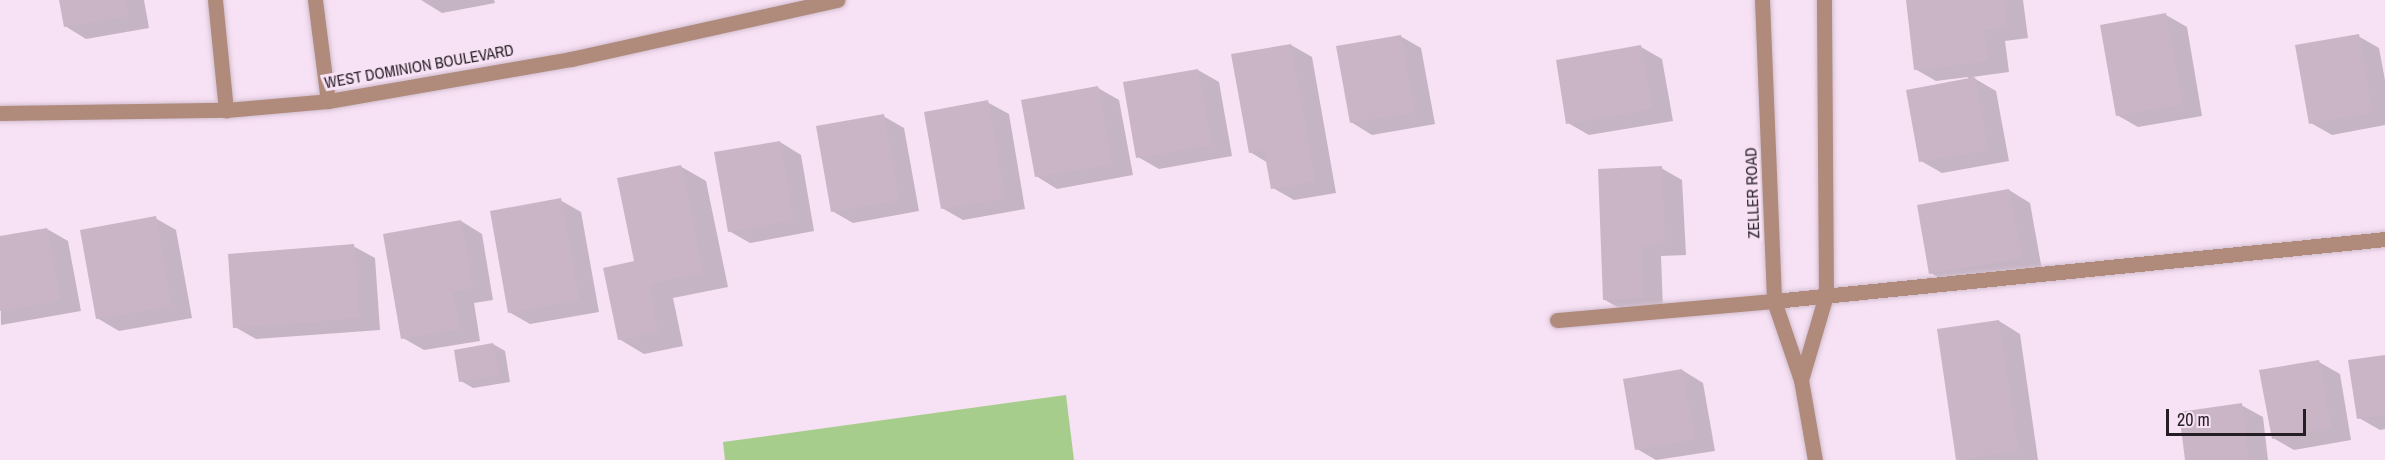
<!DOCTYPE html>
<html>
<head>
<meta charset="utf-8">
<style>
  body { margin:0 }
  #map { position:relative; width:2385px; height:460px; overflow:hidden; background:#f7e1f4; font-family:"Archivo Narrow",sans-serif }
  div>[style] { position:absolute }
  .green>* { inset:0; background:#a7cd8c }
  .shadow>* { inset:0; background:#0003 }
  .building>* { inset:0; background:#cab5c7 }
  .roads { filter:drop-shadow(0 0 2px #d1becf) drop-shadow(0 0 2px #d1becf) }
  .minor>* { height:15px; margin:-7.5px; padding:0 7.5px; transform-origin:7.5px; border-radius:7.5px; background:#b08a7b }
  span { translate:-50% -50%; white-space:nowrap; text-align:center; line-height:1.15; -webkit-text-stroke:6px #f7e1f4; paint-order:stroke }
  .street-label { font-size:16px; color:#251e25 }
  .scale { position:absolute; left:2166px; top:409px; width:140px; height:27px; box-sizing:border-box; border:3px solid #251e25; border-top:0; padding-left:8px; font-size:18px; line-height:21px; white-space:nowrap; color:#251e25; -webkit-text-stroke:4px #f7e1f4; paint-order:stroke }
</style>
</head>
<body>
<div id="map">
  <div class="green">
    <i style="clip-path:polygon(1066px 395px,1074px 460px,725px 460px,723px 442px)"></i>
  </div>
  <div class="shadow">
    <i style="clip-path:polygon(61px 0,144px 0,149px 28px,86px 39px,65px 26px)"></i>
    <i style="clip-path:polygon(494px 0,495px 3px,442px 13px,421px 0)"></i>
    <i style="clip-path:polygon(1907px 0,2023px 0,2028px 38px,2005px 41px,2009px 72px,1972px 77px,1996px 91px,2009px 161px,1942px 173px,1921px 161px,1969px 80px,1968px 77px,1936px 81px,1915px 69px)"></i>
    <i style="clip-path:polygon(2166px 15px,2187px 27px,2202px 116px,2138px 127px,2117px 115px)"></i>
    <i style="clip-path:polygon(1400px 36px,1421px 48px,1435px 124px,1372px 135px,1351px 122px)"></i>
    <i style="clip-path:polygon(2358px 36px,2379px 48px,2385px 80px,2385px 125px,2332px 135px,2311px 123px)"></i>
    <i style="clip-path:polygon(1291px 45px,1312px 57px,1336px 193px,1294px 200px,1273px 188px,1268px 163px,1250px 152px)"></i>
    <i style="clip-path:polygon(1641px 47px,1662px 59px,1673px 121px,1589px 135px,1568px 123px)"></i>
    <i style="clip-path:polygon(1198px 70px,1219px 82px,1232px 156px,1159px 169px,1138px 157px)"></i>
    <i style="clip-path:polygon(1098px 88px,1119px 100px,1133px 175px,1057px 189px,1036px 176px)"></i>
    <i style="clip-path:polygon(987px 102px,1009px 114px,1025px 209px,963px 220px,942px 208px)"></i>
    <i style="clip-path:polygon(883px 116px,904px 128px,919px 211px,853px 223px,832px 211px)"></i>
    <i style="clip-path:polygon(780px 142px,801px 155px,814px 231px,750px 243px,729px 231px)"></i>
    <i style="clip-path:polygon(680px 166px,706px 181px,728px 287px,673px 298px,683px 346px,644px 354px,619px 339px,636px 263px)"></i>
    <i style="clip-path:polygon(1661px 168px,1682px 180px,1686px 255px,1661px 256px,1663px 310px,1626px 312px,1605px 300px)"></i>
    <i style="clip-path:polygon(2009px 190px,2030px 203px,2042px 270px,1952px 286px,1931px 273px)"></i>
    <i style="clip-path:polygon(560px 200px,581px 212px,599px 312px,530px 324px,509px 312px)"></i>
    <i style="clip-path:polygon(155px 218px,176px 230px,192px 318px,119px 331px,97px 318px)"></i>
    <i style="clip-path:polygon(461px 221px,482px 234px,493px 300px,474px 303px,480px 341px,424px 350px,403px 338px)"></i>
    <i style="clip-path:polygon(47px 229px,68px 241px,81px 311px,1px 325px,0 238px)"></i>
    <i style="clip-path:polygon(353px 246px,375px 258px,380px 330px,256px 339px,235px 327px)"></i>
    <i style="clip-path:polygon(1999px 321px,2020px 334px,2038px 460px,1958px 460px)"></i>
    <i style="clip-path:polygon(493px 344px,505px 351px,510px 382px,473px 388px,461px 381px)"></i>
    <i style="clip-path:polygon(2385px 356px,2385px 429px,2380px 430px,2359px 418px)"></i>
    <i style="clip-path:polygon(2319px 362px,2340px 374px,2351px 440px,2294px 450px,2273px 438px)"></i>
    <i style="clip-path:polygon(1682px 370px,1703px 383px,1715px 451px,1656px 460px,1637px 449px)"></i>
    <i style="clip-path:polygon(2241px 405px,2263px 417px,2268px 460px,2187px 460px)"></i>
  </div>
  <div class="building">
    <i style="clip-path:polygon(59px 0,125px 0,128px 16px,64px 27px)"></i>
    <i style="clip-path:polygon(1906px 0,2004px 0,2008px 27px,1984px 30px,1988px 61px,1914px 70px)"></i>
    <i style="clip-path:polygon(2166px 13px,2182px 104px,2116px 116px,2100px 25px)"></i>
    <i style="clip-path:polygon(2359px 34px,2372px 112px,2309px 124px,2295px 45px)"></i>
    <i style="clip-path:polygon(1401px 35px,1414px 112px,1350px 123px,1336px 46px)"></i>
    <i style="clip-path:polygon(1291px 44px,1315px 181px,1271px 189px,1264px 150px,1249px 153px,1231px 54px)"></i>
    <i style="clip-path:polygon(1641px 45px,1652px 109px,1566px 124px,1556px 60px)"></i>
    <i style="clip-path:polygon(1198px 69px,1212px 145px,1136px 158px,1123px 82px)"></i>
    <i style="clip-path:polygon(1975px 77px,1988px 150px,1919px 162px,1906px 90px)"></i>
    <i style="clip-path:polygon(1098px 86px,1112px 164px,1035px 177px,1021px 100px)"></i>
    <i style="clip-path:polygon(988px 100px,1005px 198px,941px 209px,924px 112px)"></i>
    <i style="clip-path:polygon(884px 114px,899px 200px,831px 212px,816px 126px)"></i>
    <i style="clip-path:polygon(780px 141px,794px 220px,728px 232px,714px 152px)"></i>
    <i style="clip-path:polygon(681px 165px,703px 273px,649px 284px,658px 332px,618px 340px,603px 268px,634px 261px,617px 178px)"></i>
    <i style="clip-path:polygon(1662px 166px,1665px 243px,1641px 245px,1643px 298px,1603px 300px,1598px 169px)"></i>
    <i style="clip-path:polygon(2009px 189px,2022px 258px,1929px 274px,1917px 205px)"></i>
    <i style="clip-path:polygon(561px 198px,579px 300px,508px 313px,490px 211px)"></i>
    <i style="clip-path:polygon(156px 216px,171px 306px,96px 319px,80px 230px)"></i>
    <i style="clip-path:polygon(461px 220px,473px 288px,453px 292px,460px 329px,401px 339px,383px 234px)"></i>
    <i style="clip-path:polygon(47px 228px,60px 300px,0 311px,0 236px)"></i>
    <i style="clip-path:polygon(354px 244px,360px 318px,233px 328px,228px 254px)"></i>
    <i style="clip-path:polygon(1999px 320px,2018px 451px,1956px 460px,1937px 329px)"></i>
    <i style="clip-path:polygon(493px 343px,499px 375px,459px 382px,454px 350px)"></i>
    <i style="clip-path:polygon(2385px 355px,2385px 415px,2357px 419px,2348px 360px)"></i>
    <i style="clip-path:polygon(2319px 360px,2331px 428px,2272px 439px,2259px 370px)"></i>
    <i style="clip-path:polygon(1682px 369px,1695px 439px,1635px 450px,1623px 379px)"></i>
    <i style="clip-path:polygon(2242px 403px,2249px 460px,2185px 460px,2179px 412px)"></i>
  </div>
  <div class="roads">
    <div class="minor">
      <i style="left:215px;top:0;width:111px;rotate:84.3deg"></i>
      <i style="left:315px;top:0;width:102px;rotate:82.7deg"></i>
      <i style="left:1762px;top:0;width:301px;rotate:87.7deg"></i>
      <i style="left:1774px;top:301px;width:83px;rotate:71.1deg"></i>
      <i style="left:1801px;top:380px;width:81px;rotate:80.1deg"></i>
      <i style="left:0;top:113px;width:226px;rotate:-0.8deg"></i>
      <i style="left:226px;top:110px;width:102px;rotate:-5deg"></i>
      <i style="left:328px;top:101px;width:247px;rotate:-9.8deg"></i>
      <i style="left:571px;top:59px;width:273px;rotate:-12.5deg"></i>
      <i style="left:1557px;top:320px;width:218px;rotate:-5deg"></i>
      <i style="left:1774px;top:301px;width:614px;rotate:-5.79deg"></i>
      <i style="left:1801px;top:380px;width:89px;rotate:-73.6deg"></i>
      <i style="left:1826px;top:295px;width:295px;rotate:-90.4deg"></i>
    </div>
  </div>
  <div class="street-label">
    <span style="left:419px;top:66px;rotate:-10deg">WEST DOMINION BOULEVARD</span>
    <span style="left:1752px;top:193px;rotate:-92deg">ZELLER ROAD</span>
  </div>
  <div class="scale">20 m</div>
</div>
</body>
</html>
